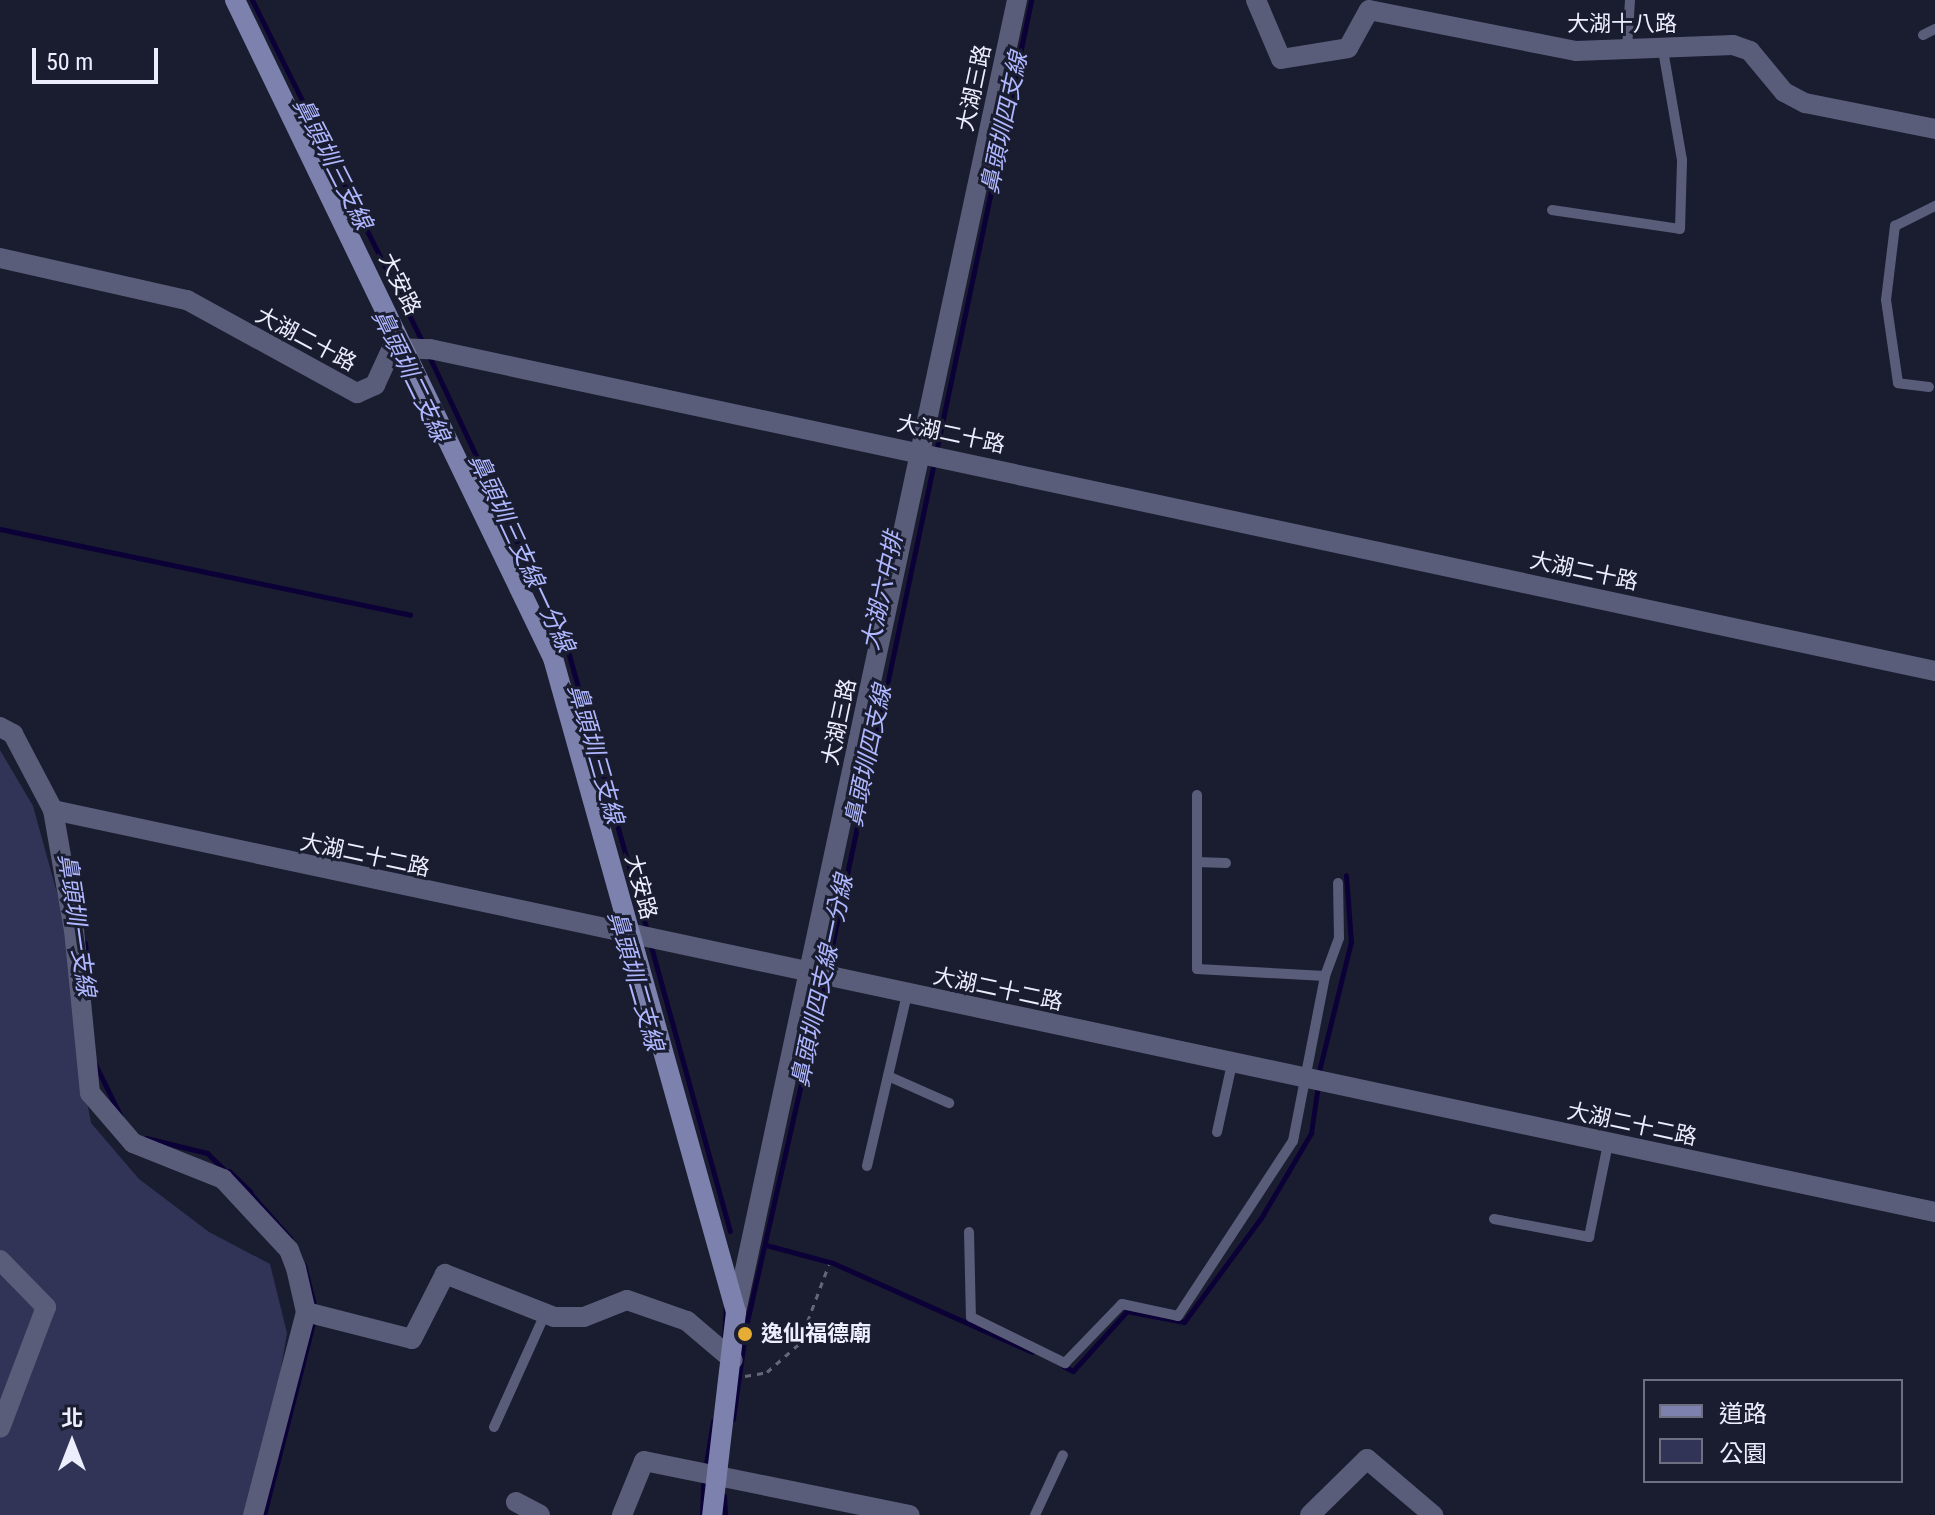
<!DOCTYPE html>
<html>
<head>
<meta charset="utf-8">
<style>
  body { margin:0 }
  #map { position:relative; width:1935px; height:1515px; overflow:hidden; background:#1a1c30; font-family:"Roboto Condensed","Noto Sans TC",sans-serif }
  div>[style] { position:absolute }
  .green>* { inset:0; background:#313456 }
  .stream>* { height:5px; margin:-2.5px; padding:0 2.5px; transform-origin:2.5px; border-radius:2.5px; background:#0b0137 }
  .path>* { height:3px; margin-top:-1.5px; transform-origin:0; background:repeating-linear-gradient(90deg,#656779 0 6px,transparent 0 12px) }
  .lane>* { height:10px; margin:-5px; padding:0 5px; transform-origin:5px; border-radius:5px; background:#5a5d79 }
  .street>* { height:20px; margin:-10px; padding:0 10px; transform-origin:10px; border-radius:10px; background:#5a5d79 }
  .secondary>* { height:20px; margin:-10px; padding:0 10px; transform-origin:10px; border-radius:10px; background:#7c82ad }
  .dots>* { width:22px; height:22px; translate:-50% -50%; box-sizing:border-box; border:4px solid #1a1c30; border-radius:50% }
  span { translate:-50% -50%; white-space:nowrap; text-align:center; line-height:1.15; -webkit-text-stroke:6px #1a1c30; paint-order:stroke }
  .street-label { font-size:22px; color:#eceefd }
  .poi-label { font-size:22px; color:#eceefd; font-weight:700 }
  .left { translate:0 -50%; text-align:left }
  .water-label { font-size:24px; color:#afb7ff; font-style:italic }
  .legend { position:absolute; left:1643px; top:1379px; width:260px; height:104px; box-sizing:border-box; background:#1a1c30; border:2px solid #6e7082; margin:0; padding:10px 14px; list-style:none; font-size:24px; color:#eceefd }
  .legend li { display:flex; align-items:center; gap:16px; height:40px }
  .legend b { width:40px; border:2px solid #6e7082 }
  .north { position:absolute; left:32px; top:1403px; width:80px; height:80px; -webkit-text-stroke:6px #1a1c30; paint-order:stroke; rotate:0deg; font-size:22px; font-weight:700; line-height:32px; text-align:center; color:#eceefd }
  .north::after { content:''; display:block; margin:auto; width:28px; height:36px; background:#eceefd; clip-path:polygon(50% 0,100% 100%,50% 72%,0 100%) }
  .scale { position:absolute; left:32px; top:48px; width:126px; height:36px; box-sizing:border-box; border:4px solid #eceefd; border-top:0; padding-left:10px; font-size:24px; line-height:28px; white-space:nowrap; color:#eceefd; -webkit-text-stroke:6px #1a1c30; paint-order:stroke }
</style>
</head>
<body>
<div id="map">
  <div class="green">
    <i style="clip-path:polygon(0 750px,33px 806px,70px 940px,75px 1035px,91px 1123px,139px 1179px,209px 1232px,270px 1264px,287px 1333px,259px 1498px,245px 1515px,0 1515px)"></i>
  </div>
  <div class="stream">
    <i style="left:252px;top:0;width:385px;rotate:63.5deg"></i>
    <i style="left:428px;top:354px;width:325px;rotate:64.7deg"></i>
    <i style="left:567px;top:648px;width:293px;rotate:74.2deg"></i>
    <i style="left:936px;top:452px;width:462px;rotate:-78.1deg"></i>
    <i style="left:0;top:529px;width:419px;rotate:11.8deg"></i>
    <i style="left:85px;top:943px;width:50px;rotate:84.3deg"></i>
    <i style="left:650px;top:943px;width:299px;rotate:74.5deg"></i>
    <i style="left:827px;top:969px;width:518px;rotate:-78.08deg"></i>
    <i style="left:95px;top:1064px;width:57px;rotate:63.9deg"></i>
    <i style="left:1318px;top:1075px;width:137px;rotate:-76.1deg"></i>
    <i style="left:1351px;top:942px;width:67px;rotate:-94.3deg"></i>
    <i style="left:146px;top:1138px;width:63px;rotate:13.8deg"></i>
    <i style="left:207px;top:1153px;width:28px;rotate:44deg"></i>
    <i style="left:229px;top:1171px;width:30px;rotate:44deg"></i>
    <i style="left:249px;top:1192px;width:62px;rotate:48.3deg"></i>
    <i style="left:766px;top:1245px;width:69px;rotate:15deg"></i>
    <i style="left:833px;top:1263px;width:218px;rotate:24.1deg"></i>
    <i style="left:304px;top:1265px;width:45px;rotate:76deg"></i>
    <i style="left:724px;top:1341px;width:34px;rotate:-87deg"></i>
    <i style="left:1063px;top:1366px;width:11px;rotate:27deg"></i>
    <i style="left:1073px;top:1371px;width:81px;rotate:-48deg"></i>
    <i style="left:1127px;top:1311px;width:58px;rotate:10.9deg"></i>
    <i style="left:1184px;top:1322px;width:129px;rotate:-53.5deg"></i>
    <i style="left:1261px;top:1218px;width:99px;rotate:-59.5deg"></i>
    <i style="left:1311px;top:1133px;width:49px;rotate:-81.7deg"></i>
    <i style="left:733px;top:1419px;width:94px;rotate:-82deg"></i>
    <i style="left:746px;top:1326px;width:357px;rotate:-77.2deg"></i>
    <i style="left:705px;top:1470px;width:50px;rotate:-80.7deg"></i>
    <i style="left:724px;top:1496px;width:19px;rotate:87deg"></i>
    <i style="left:702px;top:1514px;width:34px;rotate:-88deg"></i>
    <i style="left:264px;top:1515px;width:202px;rotate:-75.7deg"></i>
  </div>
  <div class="path">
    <i style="left:745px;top:1376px;width:22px;rotate:-10deg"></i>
    <i style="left:767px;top:1372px;width:43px;rotate:-41.2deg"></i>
    <i style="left:799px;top:1344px;width:85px;rotate:-69.4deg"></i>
  </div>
  <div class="lane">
    <i style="left:1923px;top:35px;width:13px;rotate:-27deg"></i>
    <i style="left:1627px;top:49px;width:49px;rotate:-86.5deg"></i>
    <i style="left:1552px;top:210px;width:129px;rotate:8.4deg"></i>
    <i style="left:1680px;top:229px;width:69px;rotate:-88.3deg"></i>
    <i style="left:1682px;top:160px;width:112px;rotate:-99.8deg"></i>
    <i style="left:1929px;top:387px;width:31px;rotate:-173deg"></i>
    <i style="left:1898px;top:383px;width:84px;rotate:-98.2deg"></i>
    <i style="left:1886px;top:300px;width:75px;rotate:-83.1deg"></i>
    <i style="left:1895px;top:226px;width:45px;rotate:-26.6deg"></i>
    <i style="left:1197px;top:862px;width:29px;rotate:2deg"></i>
    <i style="left:1325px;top:976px;width:40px;rotate:-69.8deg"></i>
    <i style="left:1339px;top:938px;width:55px;rotate:-91deg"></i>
    <i style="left:888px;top:1076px;width:67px;rotate:23.9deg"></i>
    <i style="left:1217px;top:1132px;width:70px;rotate:-77.6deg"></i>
    <i style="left:867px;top:1166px;width:177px;rotate:-76.9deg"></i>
    <i style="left:1494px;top:1219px;width:97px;rotate:10.7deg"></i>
    <i style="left:1589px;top:1237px;width:95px;rotate:-78.5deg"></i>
    <i style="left:969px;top:1232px;width:85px;rotate:88.7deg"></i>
    <i style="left:971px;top:1317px;width:105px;rotate:26.1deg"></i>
    <i style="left:1065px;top:1363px;width:82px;rotate:-46deg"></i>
    <i style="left:1122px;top:1304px;width:57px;rotate:12.1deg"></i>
    <i style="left:1178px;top:1316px;width:209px;rotate:-56.7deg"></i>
    <i style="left:1293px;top:1141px;width:168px;rotate:-79deg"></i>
    <i style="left:1325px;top:976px;width:128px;rotate:-176.9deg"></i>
    <i style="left:1197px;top:969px;width:174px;rotate:-90deg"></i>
    <i style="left:494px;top:1427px;width:124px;rotate:-65.7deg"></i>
    <i style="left:1035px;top:1515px;width:66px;rotate:-65deg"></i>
  </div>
  <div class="street">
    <i style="left:1256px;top:0;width:64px;rotate:67deg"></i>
    <i style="left:1281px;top:59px;width:68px;rotate:-9.3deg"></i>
    <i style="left:1348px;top:48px;width:43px;rotate:-61.1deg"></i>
    <i style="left:1369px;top:10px;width:211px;rotate:11.2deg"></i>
    <i style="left:1576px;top:51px;width:157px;rotate:-2.2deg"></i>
    <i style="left:1733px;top:45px;width:18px;rotate:19deg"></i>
    <i style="left:1750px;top:51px;width:53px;rotate:50.3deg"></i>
    <i style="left:1784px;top:92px;width:24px;rotate:28deg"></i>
    <i style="left:1805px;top:103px;width:133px;rotate:11.3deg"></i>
    <i style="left:0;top:258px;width:192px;rotate:12.7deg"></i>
    <i style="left:187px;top:300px;width:194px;rotate:28.7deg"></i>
    <i style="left:357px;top:393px;width:20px;rotate:-24deg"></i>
    <i style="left:375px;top:385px;width:41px;rotate:-65.3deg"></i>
    <i style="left:392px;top:348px;width:38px;rotate:2deg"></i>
    <i style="left:430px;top:349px;width:1539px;rotate:12.08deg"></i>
    <i style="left:0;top:727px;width:15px;rotate:28deg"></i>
    <i style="left:13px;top:734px;width:86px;rotate:62.2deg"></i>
    <i style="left:53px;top:810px;width:122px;rotate:80.1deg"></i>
    <i style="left:74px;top:930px;width:164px;rotate:84.4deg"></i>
    <i style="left:90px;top:1093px;width:66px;rotate:49.3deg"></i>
    <i style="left:133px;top:1143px;width:97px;rotate:21.8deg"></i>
    <i style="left:223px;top:1179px;width:97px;rotate:47.1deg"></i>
    <i style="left:289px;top:1250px;width:19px;rotate:69deg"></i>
    <i style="left:296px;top:1268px;width:45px;rotate:77.2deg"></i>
    <i style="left:306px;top:1312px;width:210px;rotate:104.6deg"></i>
    <i style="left:53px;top:810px;width:1924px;rotate:12.06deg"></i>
    <i style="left:0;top:1260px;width:66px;rotate:45.6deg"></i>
    <i style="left:46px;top:1307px;width:129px;rotate:110.8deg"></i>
    <i style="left:306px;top:1312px;width:109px;rotate:14.3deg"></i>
    <i style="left:412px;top:1339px;width:73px;rotate:-63.1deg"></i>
    <i style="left:445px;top:1274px;width:117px;rotate:21.5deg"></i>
    <i style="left:554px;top:1317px;width:30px"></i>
    <i style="left:584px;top:1317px;width:46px;rotate:-21.6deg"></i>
    <i style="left:627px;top:1300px;width:64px;rotate:19.3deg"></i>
    <i style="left:687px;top:1321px;width:60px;rotate:40.3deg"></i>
    <i style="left:736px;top:1312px;width:1342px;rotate:-77.91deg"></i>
    <i style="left:516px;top:1502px;width:27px;rotate:28deg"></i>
    <i style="left:622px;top:1515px;width:58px;rotate:-67.8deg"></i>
    <i style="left:644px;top:1461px;width:271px;rotate:11.5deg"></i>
    <i style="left:1310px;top:1515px;width:80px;rotate:-44.5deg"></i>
    <i style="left:1367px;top:1459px;width:87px;rotate:40.3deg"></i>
  </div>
  <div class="secondary">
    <i style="left:235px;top:0;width:731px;rotate:64.21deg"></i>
    <i style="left:553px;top:658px;width:679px;rotate:74.37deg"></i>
    <i style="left:736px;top:1312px;width:204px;rotate:96.7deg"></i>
  </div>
  <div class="dots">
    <i style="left:745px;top:1334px;background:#e5ad35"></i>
  </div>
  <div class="street-label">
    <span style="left:1622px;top:24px">大湖十八路</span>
    <span style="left:974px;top:88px;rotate:-78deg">大湖三路</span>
    <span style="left:400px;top:284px;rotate:64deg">大安路</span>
    <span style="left:306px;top:339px;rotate:28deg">大湖二十路</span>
    <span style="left:951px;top:434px;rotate:12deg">大湖二十路</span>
    <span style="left:1584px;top:571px;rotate:12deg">大湖二十路</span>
    <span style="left:839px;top:722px;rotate:-78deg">大湖三路</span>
    <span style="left:365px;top:855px;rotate:12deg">大湖二十二路</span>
    <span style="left:641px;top:887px;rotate:75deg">大安路</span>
    <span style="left:998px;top:989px;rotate:12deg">大湖二十二路</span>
    <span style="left:1632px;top:1124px;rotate:12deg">大湖二十二路</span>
  </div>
  <div class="poi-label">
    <span class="left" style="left:761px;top:1334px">逸仙福德廟</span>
  </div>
  <div class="water-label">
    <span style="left:1005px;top:123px;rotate:-78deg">鼻頭圳四支線</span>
    <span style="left:332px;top:164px;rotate:63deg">鼻頭圳三支線</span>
    <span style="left:410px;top:376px;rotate:64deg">鼻頭圳二支線</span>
    <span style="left:521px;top:553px;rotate:65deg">鼻頭圳三支線一分線</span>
    <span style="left:883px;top:591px;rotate:-78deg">大湖六中排</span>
    <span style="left:595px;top:754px;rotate:74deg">鼻頭圳三支線</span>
    <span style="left:869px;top:756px;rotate:-78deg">鼻頭圳四支線</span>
    <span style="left:76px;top:925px;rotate:82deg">鼻頭圳一支線</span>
    <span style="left:635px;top:981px;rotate:74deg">鼻頭圳二支線</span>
    <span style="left:823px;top:981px;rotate:-78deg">鼻頭圳四支線一分線</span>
  </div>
  <ul class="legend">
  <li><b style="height:10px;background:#7c82ad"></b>道路</li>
  <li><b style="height:22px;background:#313456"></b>公園</li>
  </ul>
  <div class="north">北</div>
  <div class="scale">50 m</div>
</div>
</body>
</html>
